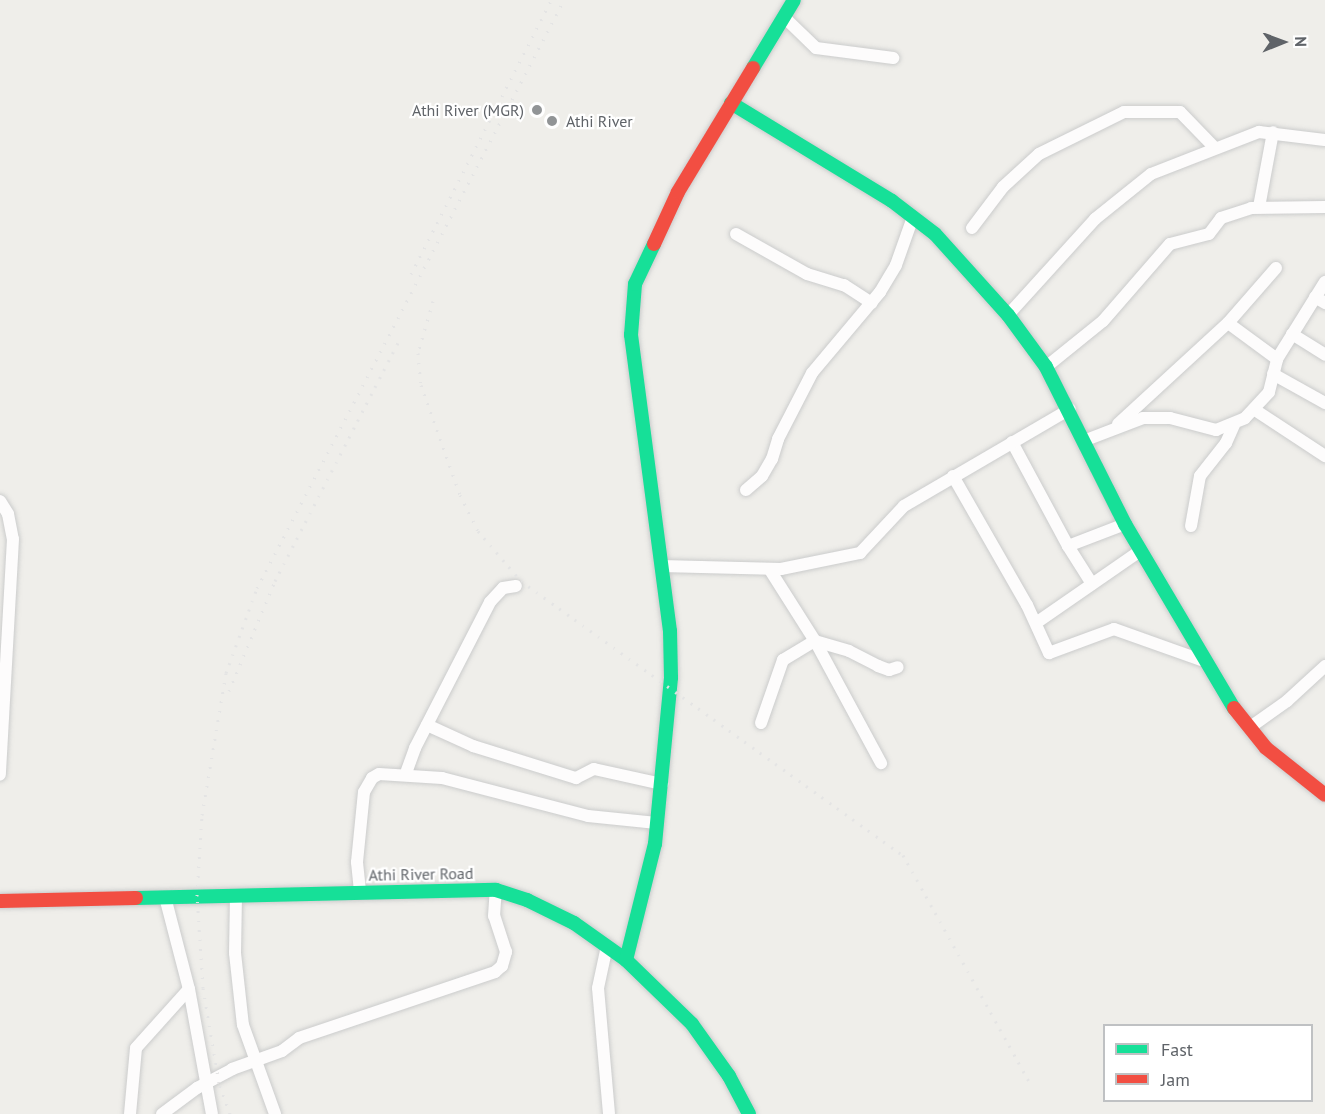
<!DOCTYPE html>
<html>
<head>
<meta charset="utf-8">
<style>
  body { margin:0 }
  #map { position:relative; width:1325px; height:1114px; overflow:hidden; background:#efeeea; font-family:"PT Sans",sans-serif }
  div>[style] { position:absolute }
  .roads { filter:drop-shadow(0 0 2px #cbcccc) drop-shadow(0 0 2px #cbcccc) }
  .street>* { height:12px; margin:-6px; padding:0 6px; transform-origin:6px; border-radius:6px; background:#fdfcfc }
  .fast>* { height:14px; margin:-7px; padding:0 7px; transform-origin:7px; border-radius:7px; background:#16e098 }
  .jam>* { height:14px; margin:-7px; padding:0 7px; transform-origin:7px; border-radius:7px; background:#f24e42 }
  .rail>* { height:3px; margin-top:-1.5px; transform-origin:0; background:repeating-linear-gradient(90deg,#e4e4e4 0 1.5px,transparent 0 9.5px) }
  .dots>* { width:16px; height:16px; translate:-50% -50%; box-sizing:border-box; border:3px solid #fff; border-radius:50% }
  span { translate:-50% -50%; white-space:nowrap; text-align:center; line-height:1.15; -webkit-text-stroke:4.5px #fff; paint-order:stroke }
  .poi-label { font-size:16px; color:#5f6368 }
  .right { translate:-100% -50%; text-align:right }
  .left { translate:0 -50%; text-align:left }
  .street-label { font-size:16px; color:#5f6368 }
  .legend { position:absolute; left:1103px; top:1024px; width:210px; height:78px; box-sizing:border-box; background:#fff; border:2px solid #bfc1c3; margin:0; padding:8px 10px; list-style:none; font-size:18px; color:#5f6368 }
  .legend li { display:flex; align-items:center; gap:12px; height:30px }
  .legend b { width:30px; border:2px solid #bfc1c3 }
  .north { position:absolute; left:1253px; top:12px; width:60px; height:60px; -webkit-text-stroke:4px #fff; paint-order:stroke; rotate:89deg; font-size:16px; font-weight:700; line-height:24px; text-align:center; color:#5f6368 }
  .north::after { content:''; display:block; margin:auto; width:21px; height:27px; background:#5f6368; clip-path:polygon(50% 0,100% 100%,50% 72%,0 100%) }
</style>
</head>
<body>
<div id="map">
  <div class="roads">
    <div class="street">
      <i style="left:785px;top:18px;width:43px;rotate:44.1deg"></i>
      <i style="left:816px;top:48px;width:78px;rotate:7.4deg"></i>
      <i style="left:1259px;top:207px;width:76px;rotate:-79.4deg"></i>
      <i style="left:972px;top:228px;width:51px;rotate:-52.9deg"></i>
      <i style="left:1003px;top:187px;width:49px;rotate:-42.5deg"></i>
      <i style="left:1039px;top:154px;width:95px;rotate:-26.3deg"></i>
      <i style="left:1124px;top:112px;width:56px"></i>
      <i style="left:1180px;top:112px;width:50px;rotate:45.8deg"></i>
      <i style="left:736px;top:234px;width:81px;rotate:29.4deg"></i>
      <i style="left:807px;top:274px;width:39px;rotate:17deg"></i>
      <i style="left:844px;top:285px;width:33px;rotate:33deg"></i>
      <i style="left:1315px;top:297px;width:12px;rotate:31deg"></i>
      <i style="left:1008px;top:315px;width:130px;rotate:-47.8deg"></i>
      <i style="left:1095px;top:219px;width:72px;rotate:-38.8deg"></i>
      <i style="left:1151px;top:174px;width:116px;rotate:-21.3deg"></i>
      <i style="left:1259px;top:132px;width:66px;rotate:6.9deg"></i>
      <i style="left:1228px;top:323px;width:73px;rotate:-48.9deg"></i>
      <i style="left:1292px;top:334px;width:39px;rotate:32deg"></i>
      <i style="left:1046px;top:367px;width:73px;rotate:-38.9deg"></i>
      <i style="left:1103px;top:321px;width:102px;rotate:-49deg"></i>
      <i style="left:1170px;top:244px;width:40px;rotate:-14.4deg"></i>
      <i style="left:1209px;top:234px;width:20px;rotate:-53deg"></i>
      <i style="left:1221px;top:218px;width:32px;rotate:-18deg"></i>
      <i style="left:1251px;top:208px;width:74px;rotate:-0.8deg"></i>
      <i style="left:1273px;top:374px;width:60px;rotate:29.1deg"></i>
      <i style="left:1255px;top:410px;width:84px;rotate:33.3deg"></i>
      <i style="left:1118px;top:424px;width:149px;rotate:-42.6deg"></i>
      <i style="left:1228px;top:323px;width:61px;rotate:36.3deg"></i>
      <i style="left:1086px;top:440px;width:61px;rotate:-21.1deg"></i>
      <i style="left:1143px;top:418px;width:27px"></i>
      <i style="left:1170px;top:418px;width:48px;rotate:14.6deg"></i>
      <i style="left:1216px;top:430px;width:31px;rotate:-22deg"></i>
      <i style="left:1245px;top:418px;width:35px;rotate:-47deg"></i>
      <i style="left:1269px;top:392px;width:34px;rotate:-76deg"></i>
      <i style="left:1277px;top:359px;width:91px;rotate:-58.1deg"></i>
      <i style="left:1012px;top:442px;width:118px;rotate:61.7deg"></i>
      <i style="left:1068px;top:546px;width:61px;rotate:-21.1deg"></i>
      <i style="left:953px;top:476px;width:149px;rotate:60.2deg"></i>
      <i style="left:1027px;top:605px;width:53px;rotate:65.4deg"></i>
      <i style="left:1049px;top:653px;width:69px;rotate:-20.3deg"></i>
      <i style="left:1114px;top:629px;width:92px;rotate:19.6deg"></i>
      <i style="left:746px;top:490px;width:21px;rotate:-41deg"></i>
      <i style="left:762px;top:476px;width:20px;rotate:-60deg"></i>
      <i style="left:772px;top:459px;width:21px;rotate:-73deg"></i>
      <i style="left:778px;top:439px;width:74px;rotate:-62.7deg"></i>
      <i style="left:812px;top:373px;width:106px;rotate:-50deg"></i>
      <i style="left:880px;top:292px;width:31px;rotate:-59deg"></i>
      <i style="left:896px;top:265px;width:51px;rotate:-70.5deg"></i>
      <i style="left:0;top:501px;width:15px;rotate:58deg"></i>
      <i style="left:8px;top:514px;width:25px;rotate:79deg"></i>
      <i style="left:13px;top:539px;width:236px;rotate:93.2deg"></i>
      <i style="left:1191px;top:526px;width:51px;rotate:-79.8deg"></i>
      <i style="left:1200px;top:476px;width:42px;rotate:-51.8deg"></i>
      <i style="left:1226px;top:443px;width:20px;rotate:-66deg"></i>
      <i style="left:1068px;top:546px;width:45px;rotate:57.7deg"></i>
      <i style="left:661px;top:566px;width:120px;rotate:1.4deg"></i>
      <i style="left:781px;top:569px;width:81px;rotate:-11.4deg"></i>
      <i style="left:860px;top:553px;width:64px;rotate:-46.9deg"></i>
      <i style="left:904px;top:506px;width:192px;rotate:-30.3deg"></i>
      <i style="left:770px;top:570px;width:84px;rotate:57.6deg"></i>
      <i style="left:815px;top:641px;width:139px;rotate:61.6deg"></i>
      <i style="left:1036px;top:623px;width:126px;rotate:-34.7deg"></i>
      <i style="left:761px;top:723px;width:67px;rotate:-70.8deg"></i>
      <i style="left:783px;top:660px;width:37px;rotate:-31deg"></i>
      <i style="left:815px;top:641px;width:35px;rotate:16deg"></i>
      <i style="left:849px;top:651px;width:33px;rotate:27deg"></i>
      <i style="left:878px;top:666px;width:12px;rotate:20deg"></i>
      <i style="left:889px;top:670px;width:9px;rotate:-18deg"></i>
      <i style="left:427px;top:725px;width:51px;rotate:24.5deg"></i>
      <i style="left:473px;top:746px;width:108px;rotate:17.3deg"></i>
      <i style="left:576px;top:778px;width:20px;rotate:-27deg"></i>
      <i style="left:594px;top:769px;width:70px;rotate:12.4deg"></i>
      <i style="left:1249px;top:728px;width:47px;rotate:-35.4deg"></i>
      <i style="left:1287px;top:701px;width:52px;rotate:-42.6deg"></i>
      <i style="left:406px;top:773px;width:27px;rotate:-70deg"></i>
      <i style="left:415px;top:748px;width:164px;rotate:-62.8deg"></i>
      <i style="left:490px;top:602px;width:19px;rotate:-47deg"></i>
      <i style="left:503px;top:588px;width:13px;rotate:-9deg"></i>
      <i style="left:360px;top:891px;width:29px;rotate:-96deg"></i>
      <i style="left:357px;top:862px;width:70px;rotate:-84.3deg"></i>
      <i style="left:364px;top:792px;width:16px;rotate:-60deg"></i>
      <i style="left:372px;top:778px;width:8px;rotate:-30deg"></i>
      <i style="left:379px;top:774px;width:63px;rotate:3.6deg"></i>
      <i style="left:442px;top:778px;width:151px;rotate:14.6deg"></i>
      <i style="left:588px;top:816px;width:69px;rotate:5.8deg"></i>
      <i style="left:236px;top:896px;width:57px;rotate:91deg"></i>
      <i style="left:235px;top:953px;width:72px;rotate:83.7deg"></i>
      <i style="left:243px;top:1025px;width:95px;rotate:70.2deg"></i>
      <i style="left:165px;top:897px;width:95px;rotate:75.4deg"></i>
      <i style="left:189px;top:989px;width:127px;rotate:79.6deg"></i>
      <i style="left:607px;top:946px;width:43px;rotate:102.1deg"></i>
      <i style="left:598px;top:988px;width:126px;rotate:85deg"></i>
      <i style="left:130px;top:1114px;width:66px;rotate:-84.8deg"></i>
      <i style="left:136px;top:1048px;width:79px;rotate:-48.1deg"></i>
      <i style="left:162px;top:1114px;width:44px;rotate:-36.6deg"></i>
      <i style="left:197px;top:1088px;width:40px;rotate:-28deg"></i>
      <i style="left:232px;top:1069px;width:53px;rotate:-19.8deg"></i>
      <i style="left:282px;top:1051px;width:21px;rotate:-37deg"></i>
      <i style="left:299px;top:1038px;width:207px;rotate:-18.6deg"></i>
      <i style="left:495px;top:972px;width:9px;rotate:-41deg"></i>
      <i style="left:502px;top:966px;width:15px;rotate:-74deg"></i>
      <i style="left:506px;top:952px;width:38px;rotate:-108deg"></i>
      <i style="left:494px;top:916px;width:26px;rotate:-86deg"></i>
    </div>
    <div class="fast">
      <i style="left:753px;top:68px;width:79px;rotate:-58.9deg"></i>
      <i style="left:731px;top:103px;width:188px;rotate:31.3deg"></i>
      <i style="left:892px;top:201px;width:54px;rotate:37.5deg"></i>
      <i style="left:935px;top:234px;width:109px;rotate:48deg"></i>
      <i style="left:1008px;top:315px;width:64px;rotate:53.8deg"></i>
      <i style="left:1046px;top:367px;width:176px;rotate:63.3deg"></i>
      <i style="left:1125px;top:524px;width:214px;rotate:59.4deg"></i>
      <i style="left:136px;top:898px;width:360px;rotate:-1.3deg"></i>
      <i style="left:496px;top:890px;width:33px;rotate:18deg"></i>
      <i style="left:527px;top:900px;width:52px;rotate:26.1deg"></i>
      <i style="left:574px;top:923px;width:64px;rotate:35.4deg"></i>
      <i style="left:626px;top:960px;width:92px;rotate:44.1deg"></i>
      <i style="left:692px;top:1024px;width:64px;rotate:54.6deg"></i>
      <i style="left:729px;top:1076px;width:43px;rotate:62.2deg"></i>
      <i style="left:626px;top:960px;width:120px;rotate:-76deg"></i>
      <i style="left:655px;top:844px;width:167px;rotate:-84.5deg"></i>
      <i style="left:671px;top:678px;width:47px;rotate:-91.2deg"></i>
      <i style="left:670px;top:631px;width:299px;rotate:-97.5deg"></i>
      <i style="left:631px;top:335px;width:51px;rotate:-85.5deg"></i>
      <i style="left:635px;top:284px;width:44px;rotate:-64.6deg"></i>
    </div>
    <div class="jam">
      <i style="left:654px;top:244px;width:57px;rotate:-65.2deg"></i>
      <i style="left:678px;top:192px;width:145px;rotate:-58.8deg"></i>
      <i style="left:1234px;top:708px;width:51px;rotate:51.3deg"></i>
      <i style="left:1266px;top:748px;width:75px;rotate:38.5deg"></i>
      <i style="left:0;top:901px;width:136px;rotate:-1.3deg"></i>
    </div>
  </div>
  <div class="rail">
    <i style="left:411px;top:274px;width:308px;rotate:-62.9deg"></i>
    <i style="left:433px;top:301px;width:54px;rotate:106.1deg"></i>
    <i style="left:418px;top:353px;width:32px;rotate:85deg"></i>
    <i style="left:421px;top:385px;width:117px;rotate:70.5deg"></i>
    <i style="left:460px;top:495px;width:40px;rotate:63.4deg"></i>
    <i style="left:478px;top:531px;width:66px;rotate:49.3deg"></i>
    <i style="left:521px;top:581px;width:470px;rotate:35.7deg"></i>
    <i style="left:903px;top:855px;width:261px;rotate:60.9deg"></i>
    <i style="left:229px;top:691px;width:119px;rotate:-67.3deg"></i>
    <i style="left:275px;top:581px;width:272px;rotate:-62.7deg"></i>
    <i style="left:230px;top:1114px;width:33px;rotate:-110deg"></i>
    <i style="left:219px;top:1083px;width:96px;rotate:-99.6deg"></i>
    <i style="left:203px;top:988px;width:92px;rotate:-93.7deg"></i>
    <i style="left:197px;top:896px;width:81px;rotate:-86.5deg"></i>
    <i style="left:202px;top:815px;width:144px;rotate:-80.4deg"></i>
    <i style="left:226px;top:673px;width:90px;rotate:-70deg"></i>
    <i style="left:257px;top:588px;width:663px;rotate:-62.43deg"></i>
  </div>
  <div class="dots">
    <i style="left:537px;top:110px;background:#919496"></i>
    <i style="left:552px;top:121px;background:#919496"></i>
  </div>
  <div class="poi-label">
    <span class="right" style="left:524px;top:110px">Athi River (MGR)</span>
    <span class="left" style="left:566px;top:121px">Athi River</span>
  </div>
  <div class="street-label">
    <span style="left:421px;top:874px;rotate:-1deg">Athi River Road</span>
  </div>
  <ul class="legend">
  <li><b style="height:8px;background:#16e098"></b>Fast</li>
  <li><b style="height:8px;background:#f24e42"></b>Jam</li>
  </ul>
  <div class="north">N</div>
</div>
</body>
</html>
